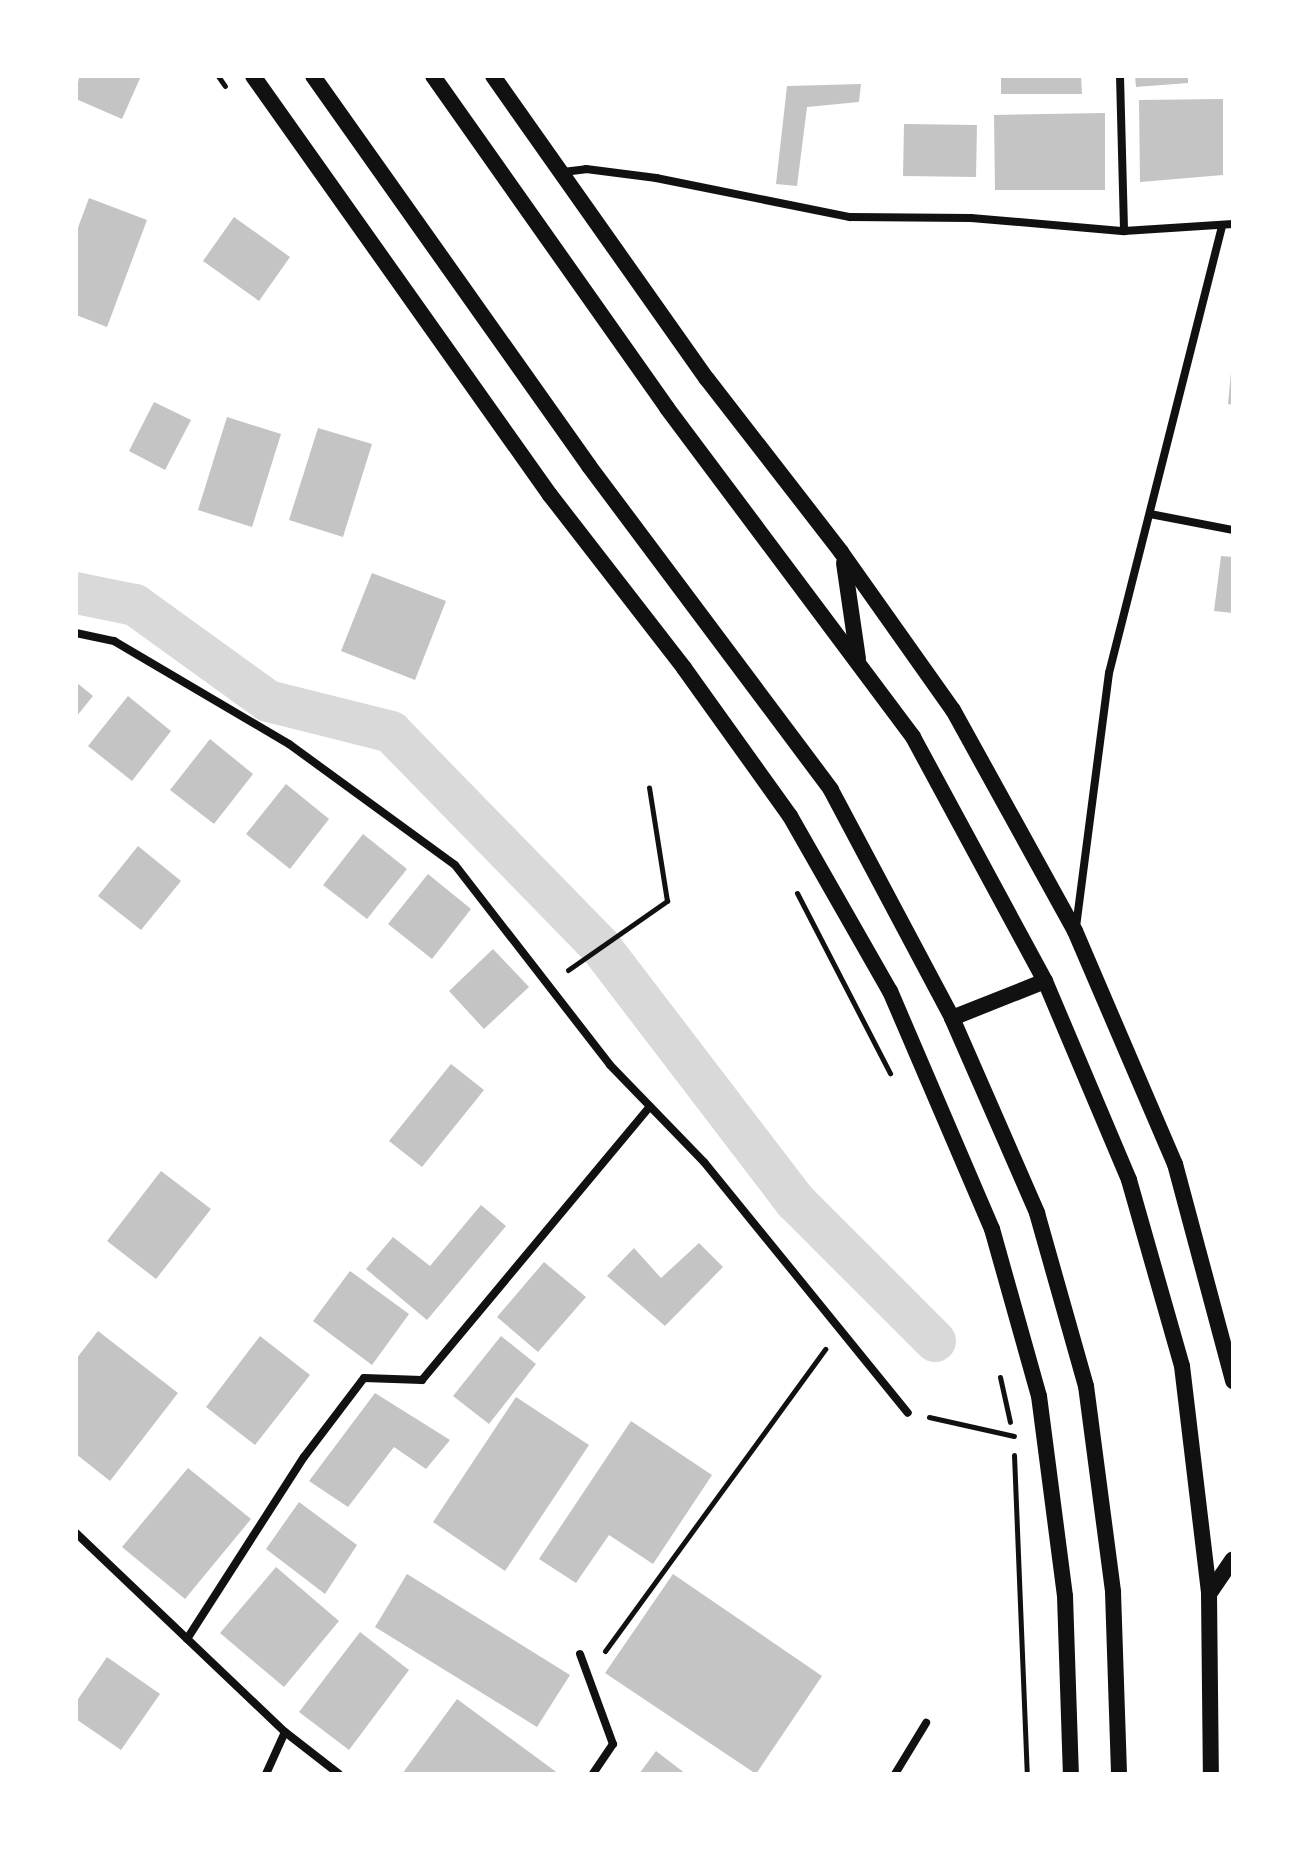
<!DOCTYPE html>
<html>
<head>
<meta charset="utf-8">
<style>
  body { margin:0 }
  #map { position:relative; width:1309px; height:1850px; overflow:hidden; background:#fff; font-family:"Fira Sans Condensed",sans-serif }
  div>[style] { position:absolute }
  .canal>* { height:42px; margin:-21px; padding:0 21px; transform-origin:21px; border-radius:21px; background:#d9d9d9 }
  .building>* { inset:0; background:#c4c4c4 }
  .path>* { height:5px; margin:-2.5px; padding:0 2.5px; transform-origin:2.5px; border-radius:2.5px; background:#111 }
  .minor>* { height:8px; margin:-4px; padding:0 4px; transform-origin:4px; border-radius:4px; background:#111 }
  .secondary>* { height:16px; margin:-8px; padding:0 8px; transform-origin:8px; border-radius:8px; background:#111 }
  span { translate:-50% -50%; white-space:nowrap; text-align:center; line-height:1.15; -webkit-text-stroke:6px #fff; paint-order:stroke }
  .frame { position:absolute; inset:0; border:78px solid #fff; pointer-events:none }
</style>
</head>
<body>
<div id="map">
  <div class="canal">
    <i style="left:76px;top:593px;width:60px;rotate:11.5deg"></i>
    <i style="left:135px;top:605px;width:164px;rotate:35.8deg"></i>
    <i style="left:268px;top:701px;width:127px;rotate:14.1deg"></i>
    <i style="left:391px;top:732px;width:299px;rotate:45.7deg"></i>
    <i style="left:600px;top:946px;width:321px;rotate:52.6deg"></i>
    <i style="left:795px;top:1201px;width:198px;rotate:45deg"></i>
  </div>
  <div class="building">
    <i style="clip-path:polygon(79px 76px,141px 76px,122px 119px,76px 99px)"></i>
    <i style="clip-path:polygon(1001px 76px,1081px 76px,1082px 94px,1001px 94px)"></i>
    <i style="clip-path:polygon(1135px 76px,1188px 76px,1188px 83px,1136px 87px)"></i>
    <i style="clip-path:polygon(861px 84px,859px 102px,807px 107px,797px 186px,776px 184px,787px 86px)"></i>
    <i style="clip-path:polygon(1223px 99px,1223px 175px,1140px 182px,1139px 100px)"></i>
    <i style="clip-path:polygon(1105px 113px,1105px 190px,995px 190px,994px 115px)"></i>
    <i style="clip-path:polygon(904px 124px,977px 125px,976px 177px,903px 176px)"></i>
    <i style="clip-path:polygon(89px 198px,147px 220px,107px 327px,76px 315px,76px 233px)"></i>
    <i style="clip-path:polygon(234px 217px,290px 257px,259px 301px,203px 261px)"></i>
    <i style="clip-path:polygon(1231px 373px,1233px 373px,1233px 405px,1228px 404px)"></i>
    <i style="clip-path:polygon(154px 402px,191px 420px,165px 470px,129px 451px)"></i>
    <i style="clip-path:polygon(227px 417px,281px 434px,252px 527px,198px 510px)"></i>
    <i style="clip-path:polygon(318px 428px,372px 444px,343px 537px,289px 520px)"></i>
    <i style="clip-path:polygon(1221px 556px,1233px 557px,1233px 613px,1214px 611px)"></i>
    <i style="clip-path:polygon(372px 573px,446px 601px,415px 680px,341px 651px)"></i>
    <i style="clip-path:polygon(76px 682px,93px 696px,76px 717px)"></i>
    <i style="clip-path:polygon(128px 696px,171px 731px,132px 781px,88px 746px)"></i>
    <i style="clip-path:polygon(210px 739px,253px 774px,214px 824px,170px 790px)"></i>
    <i style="clip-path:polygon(286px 784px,329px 819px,290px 869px,246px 834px)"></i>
    <i style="clip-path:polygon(363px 834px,407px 869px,367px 919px,323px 885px)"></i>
    <i style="clip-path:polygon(138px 846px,181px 881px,141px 930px,98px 896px)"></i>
    <i style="clip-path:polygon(428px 874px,471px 909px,432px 959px,388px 924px)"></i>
    <i style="clip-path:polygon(493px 949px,529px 987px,484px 1029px,449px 991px)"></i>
    <i style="clip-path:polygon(451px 1064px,484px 1090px,422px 1167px,389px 1141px)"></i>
    <i style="clip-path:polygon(161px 1171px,211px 1209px,156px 1279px,107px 1241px)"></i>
    <i style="clip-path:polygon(481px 1205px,506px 1226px,427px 1320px,366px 1269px,393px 1237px,430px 1266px)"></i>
    <i style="clip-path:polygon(699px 1243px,723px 1267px,665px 1326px,607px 1276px,634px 1248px,661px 1278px)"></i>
    <i style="clip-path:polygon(544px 1262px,586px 1297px,538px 1352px,497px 1317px)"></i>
    <i style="clip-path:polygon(350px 1271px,409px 1314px,372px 1365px,313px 1321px)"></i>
    <i style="clip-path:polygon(98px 1331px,178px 1393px,110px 1481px,76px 1454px,76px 1359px)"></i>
    <i style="clip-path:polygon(260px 1336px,310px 1375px,255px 1445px,206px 1407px)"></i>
    <i style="clip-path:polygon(501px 1336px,536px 1364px,489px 1424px,453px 1396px)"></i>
    <i style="clip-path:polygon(375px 1393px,450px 1440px,426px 1469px,394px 1447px,348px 1507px,309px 1481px)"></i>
    <i style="clip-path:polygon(516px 1397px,589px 1445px,505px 1571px,433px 1522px)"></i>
    <i style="clip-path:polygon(631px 1421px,712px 1475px,653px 1564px,609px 1535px,576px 1583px,539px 1559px)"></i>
    <i style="clip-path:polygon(188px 1468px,251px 1519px,185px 1599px,122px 1547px)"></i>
    <i style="clip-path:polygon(299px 1502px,357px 1545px,325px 1594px,266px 1549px)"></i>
    <i style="clip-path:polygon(276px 1567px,339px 1621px,284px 1687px,220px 1633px)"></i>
    <i style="clip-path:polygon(407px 1574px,570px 1675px,537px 1727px,375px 1627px)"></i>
    <i style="clip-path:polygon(673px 1574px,822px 1676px,756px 1774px,605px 1673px)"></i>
    <i style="clip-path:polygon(360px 1632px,409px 1670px,349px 1750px,299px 1712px)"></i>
    <i style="clip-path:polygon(107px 1657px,160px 1694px,121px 1750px,76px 1719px,76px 1702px)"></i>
    <i style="clip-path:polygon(457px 1699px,559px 1774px,402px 1774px)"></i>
    <i style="clip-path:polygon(656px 1751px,686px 1774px,639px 1774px)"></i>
  </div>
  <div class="path">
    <i style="left:218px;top:76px;width:12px;rotate:55deg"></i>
    <i style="left:797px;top:893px;width:203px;rotate:62.7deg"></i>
    <i style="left:568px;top:970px;width:121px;rotate:-34.9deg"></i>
    <i style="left:667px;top:901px;width:115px;rotate:-99deg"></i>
    <i style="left:1000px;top:1377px;width:46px;rotate:77.5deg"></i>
    <i style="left:929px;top:1417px;width:87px;rotate:12.6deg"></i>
    <i style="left:1014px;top:1455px;width:319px;rotate:87.7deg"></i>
    <i style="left:605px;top:1651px;width:374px;rotate:-53.9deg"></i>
  </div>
  <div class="minor">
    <i style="left:1120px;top:76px;width:155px;rotate:88.5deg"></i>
    <i style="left:563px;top:172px;width:23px;rotate:-7deg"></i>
    <i style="left:586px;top:169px;width:71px;rotate:7.3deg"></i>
    <i style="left:656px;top:178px;width:198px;rotate:11.4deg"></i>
    <i style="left:850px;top:217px;width:121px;rotate:0.5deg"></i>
    <i style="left:971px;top:218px;width:154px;rotate:4.9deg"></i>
    <i style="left:1124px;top:231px;width:109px;rotate:-3.7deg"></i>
    <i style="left:1150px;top:514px;width:85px;rotate:10.9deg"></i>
    <i style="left:76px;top:633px;width:39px;rotate:12deg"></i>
    <i style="left:114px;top:641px;width:203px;rotate:30.5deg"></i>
    <i style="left:289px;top:744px;width:205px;rotate:36.1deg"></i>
    <i style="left:455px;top:865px;width:253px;rotate:52.2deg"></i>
    <i style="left:610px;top:1065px;width:135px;rotate:45.9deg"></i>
    <i style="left:704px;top:1162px;width:323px;rotate:50.9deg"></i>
    <i style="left:1076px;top:927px;width:256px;rotate:-82.6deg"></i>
    <i style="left:1109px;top:673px;width:459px;rotate:-75.8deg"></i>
    <i style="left:76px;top:1533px;width:289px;rotate:43.6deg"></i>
    <i style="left:285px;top:1732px;width:68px;rotate:37.9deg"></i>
    <i style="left:187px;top:1639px;width:216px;rotate:-57.3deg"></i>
    <i style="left:304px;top:1457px;width:99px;rotate:-52.8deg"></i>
    <i style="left:364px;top:1378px;width:58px;rotate:2deg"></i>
    <i style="left:422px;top:1380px;width:356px;rotate:-50.2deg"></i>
    <i style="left:580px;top:1654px;width:96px;rotate:69.9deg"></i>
    <i style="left:613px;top:1744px;width:36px;rotate:124deg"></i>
    <i style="left:266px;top:1774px;width:46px;rotate:-65.7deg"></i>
    <i style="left:895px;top:1774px;width:60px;rotate:-58.7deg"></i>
  </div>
  <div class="secondary">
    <i style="left:253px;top:76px;width:514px;rotate:54.67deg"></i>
    <i style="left:550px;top:495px;width:219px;rotate:52.2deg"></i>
    <i style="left:684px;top:668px;width:182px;rotate:54.4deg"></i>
    <i style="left:790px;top:816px;width:202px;rotate:60.3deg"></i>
    <i style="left:890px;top:991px;width:259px;rotate:66.8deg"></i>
    <i style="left:992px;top:1229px;width:173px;rotate:74.3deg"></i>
    <i style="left:1039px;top:1396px;width:202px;rotate:82.6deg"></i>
    <i style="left:1065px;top:1596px;width:178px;rotate:88.1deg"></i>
    <i style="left:313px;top:76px;width:478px;rotate:54.7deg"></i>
    <i style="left:589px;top:466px;width:404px;rotate:53.2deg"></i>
    <i style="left:831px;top:790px;width:258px;rotate:62deg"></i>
    <i style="left:952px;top:1018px;width:213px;rotate:66.4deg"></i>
    <i style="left:1037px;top:1213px;width:180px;rotate:74.2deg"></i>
    <i style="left:1086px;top:1386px;width:208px;rotate:82.5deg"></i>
    <i style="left:1113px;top:1592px;width:182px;rotate:88.1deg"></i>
    <i style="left:433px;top:76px;width:406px;rotate:54.8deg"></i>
    <i style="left:667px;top:408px;width:411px;rotate:53.2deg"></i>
    <i style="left:913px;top:737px;width:277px;rotate:61.6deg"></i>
    <i style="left:1045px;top:981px;width:216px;rotate:67.1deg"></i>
    <i style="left:1129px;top:1180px;width:193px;rotate:74.1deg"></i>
    <i style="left:1182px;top:1366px;width:230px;rotate:83.2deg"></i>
    <i style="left:1209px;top:1594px;width:180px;rotate:89.4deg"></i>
    <i style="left:493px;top:76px;width:371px;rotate:54.8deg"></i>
    <i style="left:707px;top:379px;width:219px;rotate:52.2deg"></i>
    <i style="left:841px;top:552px;width:194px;rotate:54.7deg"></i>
    <i style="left:953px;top:710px;width:252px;rotate:61.1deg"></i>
    <i style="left:1075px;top:931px;width:254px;rotate:66.8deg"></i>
    <i style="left:1175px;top:1164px;width:225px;rotate:75deg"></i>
    <i style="left:844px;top:563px;width:97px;rotate:81.7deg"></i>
    <i style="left:952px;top:1018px;width:100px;rotate:-21.7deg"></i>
    <i style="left:1209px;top:1594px;width:42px;rotate:-55.6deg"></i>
  </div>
  <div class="frame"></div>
</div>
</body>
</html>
